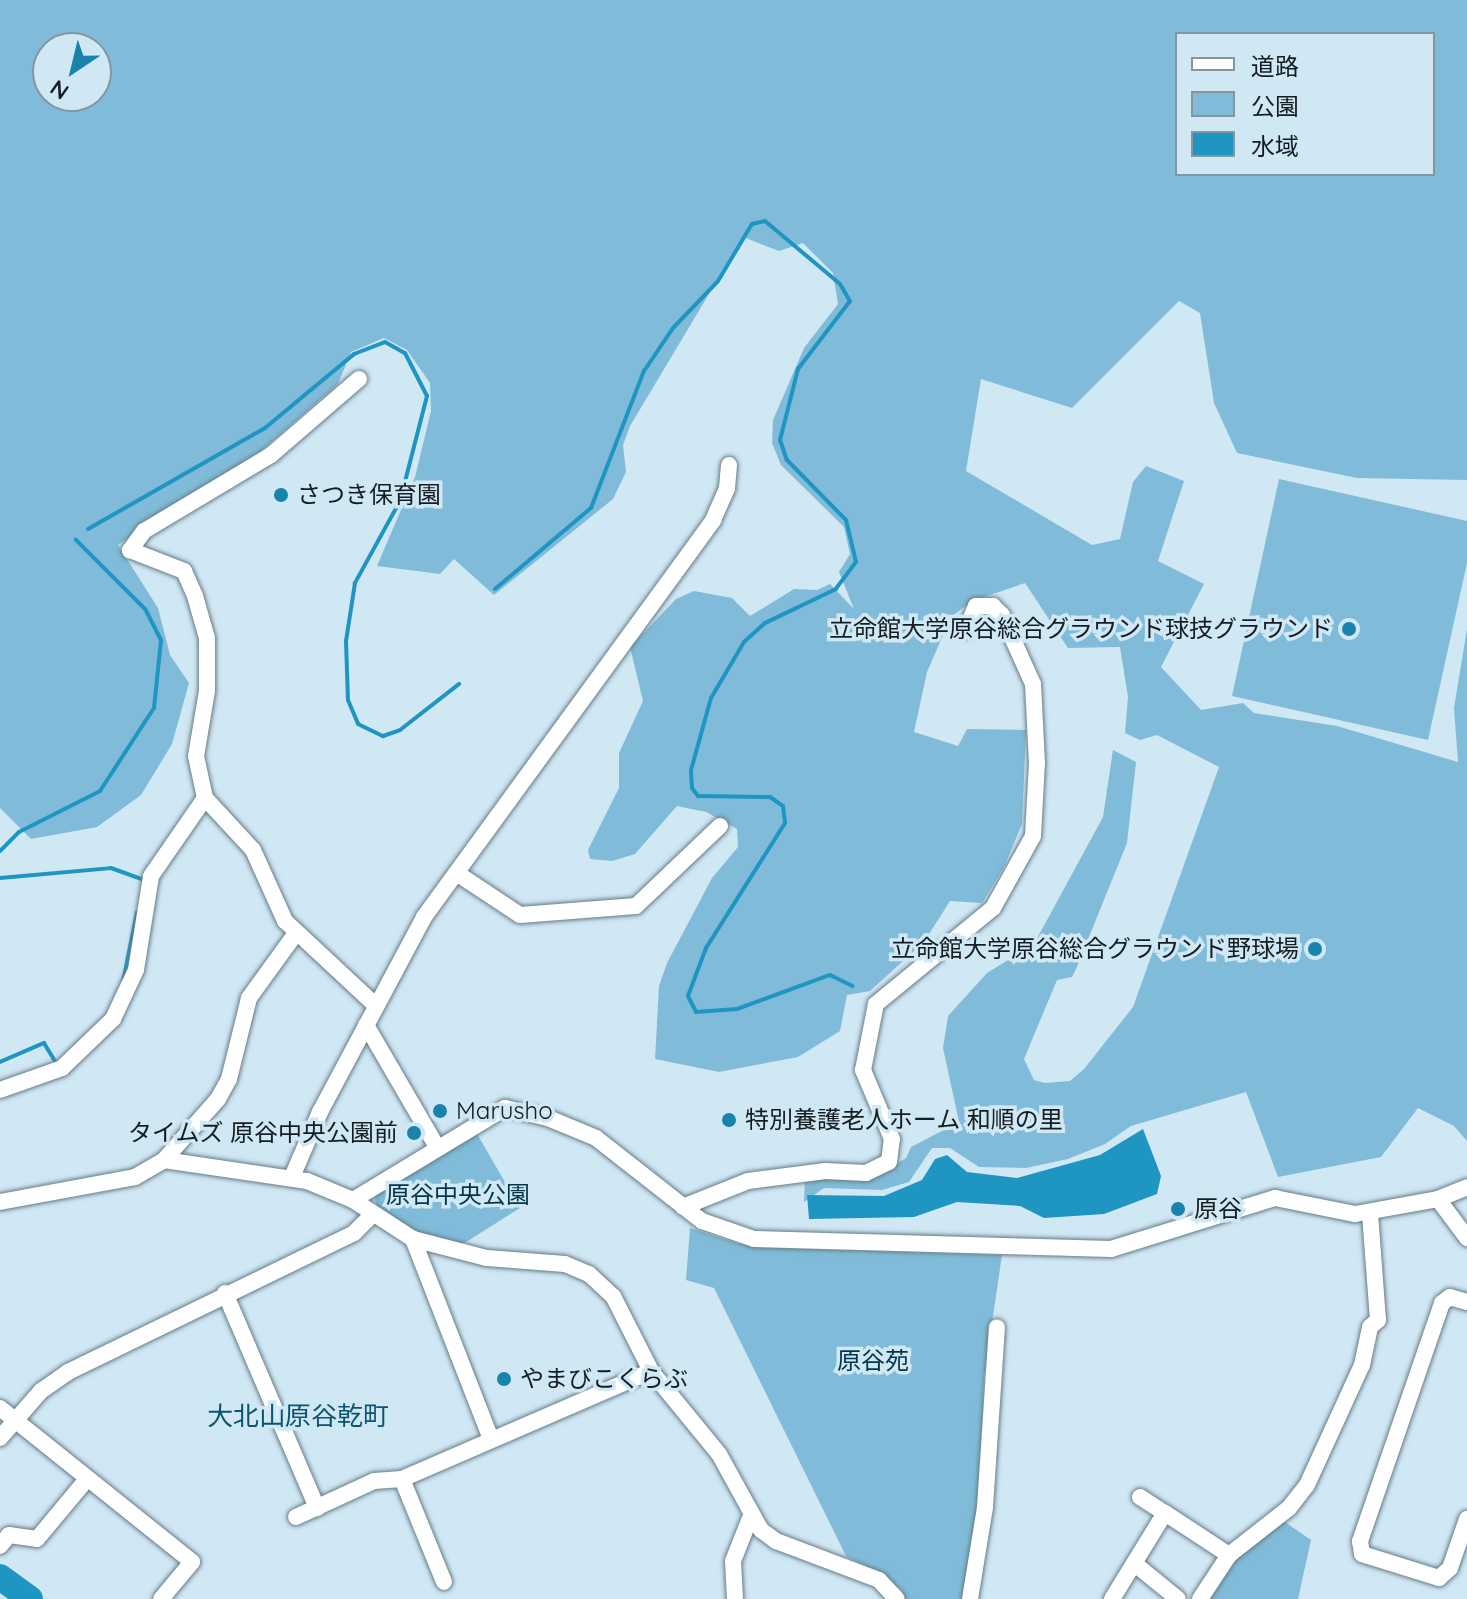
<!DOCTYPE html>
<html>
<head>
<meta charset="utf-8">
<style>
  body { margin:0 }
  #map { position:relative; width:1467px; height:1599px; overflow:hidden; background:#d0e7f4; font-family:Quicksand,"Noto Sans JP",sans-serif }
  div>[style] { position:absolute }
  .green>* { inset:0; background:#80bcd9 }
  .water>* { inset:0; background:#1f95c2 }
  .stream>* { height:4px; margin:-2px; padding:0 2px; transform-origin:2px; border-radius:2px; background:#1f95c2 }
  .river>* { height:26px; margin:-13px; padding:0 13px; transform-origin:13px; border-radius:13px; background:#1f95c2 }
  .roads { filter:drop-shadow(0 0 2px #667c87) drop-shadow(0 0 2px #667c87) }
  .minor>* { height:16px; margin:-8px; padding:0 8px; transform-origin:8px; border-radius:8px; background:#fff }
  .dots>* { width:22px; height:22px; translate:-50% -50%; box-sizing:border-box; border:4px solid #d0e7f4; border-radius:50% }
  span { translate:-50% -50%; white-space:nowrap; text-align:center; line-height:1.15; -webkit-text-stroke:7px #d0e7f4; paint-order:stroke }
  .poi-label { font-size:24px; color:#141d21 }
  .left { translate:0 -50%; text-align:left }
  .right { translate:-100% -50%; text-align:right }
  .park-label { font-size:24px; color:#043548 }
  .neighbourhood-label { font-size:26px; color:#0b5570 }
  .legend { position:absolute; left:1175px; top:32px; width:260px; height:144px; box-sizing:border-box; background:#d0e7f4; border:2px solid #8596a0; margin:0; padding:10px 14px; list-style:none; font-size:24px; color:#141d21 }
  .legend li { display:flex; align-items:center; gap:16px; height:40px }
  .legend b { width:40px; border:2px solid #8596a0 }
  .north { position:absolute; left:32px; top:32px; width:80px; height:80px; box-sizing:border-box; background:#d0e7f4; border:2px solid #8596a0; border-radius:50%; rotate:215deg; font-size:22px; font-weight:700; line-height:32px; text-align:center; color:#141d21 }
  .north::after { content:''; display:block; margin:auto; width:28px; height:36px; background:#1983ac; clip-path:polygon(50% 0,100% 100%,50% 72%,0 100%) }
</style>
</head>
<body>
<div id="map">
  <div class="green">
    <i style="clip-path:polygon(evenodd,0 0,1467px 0,1467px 480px,1357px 478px,1237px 453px,1214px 403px,1200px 313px,1179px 301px,1072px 408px,981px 379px,966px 471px,1092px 545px,1120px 539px,1133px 482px,1146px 466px,1184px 481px,1158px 561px,1204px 584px,1161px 667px,1201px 710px,1243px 703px,1254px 713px,1337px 726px,1458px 762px,1454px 708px,1467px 629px,1467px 1141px,1454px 1126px,1418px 1108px,1381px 1157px,1278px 1177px,1246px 1092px,1131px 1126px,1105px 1144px,1068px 1159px,1026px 1168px,979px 1167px,950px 1148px,932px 1148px,909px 1182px,882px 1190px,824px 1188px,804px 1202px,805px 1177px,894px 1165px,906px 1158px,911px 1147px,959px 1122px,943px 1048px,948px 1016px,987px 973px,1034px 944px,1103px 817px,1113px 750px,1136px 762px,1127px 843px,1076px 969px,1072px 977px,1057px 980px,1024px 1059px,1034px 1080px,1045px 1083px,1070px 1081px,1084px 1069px,1133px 1007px,1219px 767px,1157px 735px,1140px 740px,1125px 733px,1128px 697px,1120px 647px,1068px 648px,1025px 583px,972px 601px,951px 617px,927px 672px,914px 732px,958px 746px,967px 729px,1026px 730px,1022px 824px,1004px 867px,982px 903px,950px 901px,924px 942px,870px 991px,847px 995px,840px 1031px,798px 1057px,719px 1072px,655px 1059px,659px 986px,667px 963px,712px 878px,738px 847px,737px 829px,706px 812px,677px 806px,635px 854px,612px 861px,590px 859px,588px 850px,619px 788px,619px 753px,643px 701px,630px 647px,676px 599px,694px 591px,732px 598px,750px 616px,794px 589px,817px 590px,830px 584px,854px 609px,839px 572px,850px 554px,844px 527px,781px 465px,772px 443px,773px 420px,804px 348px,838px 304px,833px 273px,803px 243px,779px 251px,743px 237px,630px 426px,623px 445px,626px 472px,613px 499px,494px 595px,454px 559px,440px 574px,377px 566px,415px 477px,431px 411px,430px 383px,407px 350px,384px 338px,351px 352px,338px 384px,262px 450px,118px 545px,158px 608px,170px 655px,189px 683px,172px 744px,141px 795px,97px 827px,31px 839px,0 808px,0 0,1177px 34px,1433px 34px,1433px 174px,1177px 174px,1177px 34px,0 0,48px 48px,96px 48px,96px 96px,48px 96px,48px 48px)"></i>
    <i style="clip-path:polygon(1279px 479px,1467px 521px,1467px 563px,1428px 740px,1232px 696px)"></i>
    <i style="clip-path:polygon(476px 1132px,520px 1208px,463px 1244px,416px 1231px,377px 1207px,374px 1195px)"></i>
    <i style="clip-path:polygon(690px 1228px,736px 1243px,779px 1248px,1002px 1255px,984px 1377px,979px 1513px,966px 1599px,903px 1599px,902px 1590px,884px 1576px,846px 1556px,714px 1288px,686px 1280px)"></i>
    <i style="clip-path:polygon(1282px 1520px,1311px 1540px,1298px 1599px,1203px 1599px,1231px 1562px)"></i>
  </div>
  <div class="water">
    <i style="clip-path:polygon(1143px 1129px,1161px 1176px,1157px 1194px,1104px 1214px,1044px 1218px,1020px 1206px,957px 1202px,914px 1217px,809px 1219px,807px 1195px,884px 1196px,922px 1180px,935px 1159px,947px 1155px,967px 1172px,1017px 1178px,1100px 1155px)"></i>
  </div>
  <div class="stream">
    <i style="left:88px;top:529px;width:204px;rotate:-29.7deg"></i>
    <i style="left:265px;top:428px;width:116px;rotate:-39.7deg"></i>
    <i style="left:354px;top:354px;width:33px;rotate:-21deg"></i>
    <i style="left:385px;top:342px;width:23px;rotate:29deg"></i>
    <i style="left:405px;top:353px;width:48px;rotate:62.9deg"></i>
    <i style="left:427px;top:396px;width:108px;rotate:104.4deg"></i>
    <i style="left:400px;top:501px;width:94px;rotate:118.8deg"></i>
    <i style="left:355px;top:583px;width:59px;rotate:98.8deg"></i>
    <i style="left:346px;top:641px;width:59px;rotate:88.1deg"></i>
    <i style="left:348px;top:700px;width:26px;rotate:67deg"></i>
    <i style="left:358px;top:724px;width:28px;rotate:26deg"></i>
    <i style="left:383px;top:736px;width:18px;rotate:-19deg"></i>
    <i style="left:400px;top:730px;width:75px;rotate:-37.9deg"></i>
    <i style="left:495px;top:589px;width:126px;rotate:-40.2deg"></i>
    <i style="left:591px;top:508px;width:147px;rotate:-68.9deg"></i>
    <i style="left:644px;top:371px;width:52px;rotate:-56deg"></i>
    <i style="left:673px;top:328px;width:65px;rotate:-46.2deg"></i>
    <i style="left:718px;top:281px;width:66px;rotate:-59.2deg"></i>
    <i style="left:752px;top:224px;width:13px;rotate:-13deg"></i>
    <i style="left:765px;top:221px;width:98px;rotate:40deg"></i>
    <i style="left:840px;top:284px;width:20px;rotate:60deg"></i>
    <i style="left:850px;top:301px;width:86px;rotate:127.4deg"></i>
    <i style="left:798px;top:369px;width:73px;rotate:104.2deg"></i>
    <i style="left:780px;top:440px;width:21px;rotate:71deg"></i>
    <i style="left:787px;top:460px;width:84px;rotate:45.5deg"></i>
    <i style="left:846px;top:520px;width:43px;rotate:76.6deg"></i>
    <i style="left:856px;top:562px;width:34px;rotate:127deg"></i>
    <i style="left:836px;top:589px;width:79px;rotate:154.4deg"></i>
    <i style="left:765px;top:623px;width:28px;rotate:138deg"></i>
    <i style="left:744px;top:642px;width:65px;rotate:120.5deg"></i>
    <i style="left:711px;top:698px;width:75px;rotate:105.5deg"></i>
    <i style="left:691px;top:770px;width:18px;rotate:87deg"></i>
    <i style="left:692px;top:788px;width:10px;rotate:53deg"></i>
    <i style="left:698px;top:796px;width:72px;rotate:0.8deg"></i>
    <i style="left:770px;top:797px;width:16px;rotate:35deg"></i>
    <i style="left:783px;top:806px;width:17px;rotate:83deg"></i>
    <i style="left:785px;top:823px;width:148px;rotate:122.3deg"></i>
    <i style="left:706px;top:948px;width:51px;rotate:110.6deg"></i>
    <i style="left:688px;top:996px;width:18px;rotate:63deg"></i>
    <i style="left:696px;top:1012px;width:41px;rotate:-4.2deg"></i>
    <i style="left:737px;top:1009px;width:99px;rotate:-20.1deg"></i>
    <i style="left:830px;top:975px;width:25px;rotate:26deg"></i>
    <i style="left:0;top:851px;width:27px;rotate:-45deg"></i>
    <i style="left:19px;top:832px;width:91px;rotate:-26.8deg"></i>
    <i style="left:100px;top:791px;width:99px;rotate:-57deg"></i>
    <i style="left:154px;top:708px;width:68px;rotate:-84.1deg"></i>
    <i style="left:161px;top:640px;width:35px;rotate:-117deg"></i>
    <i style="left:145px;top:609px;width:98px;rotate:-135deg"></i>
    <i style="left:0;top:878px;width:111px;rotate:-5.1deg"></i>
    <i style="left:111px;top:868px;width:35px;rotate:20deg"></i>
    <i style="left:123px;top:982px;width:71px;rotate:-78.7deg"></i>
    <i style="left:0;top:1062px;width:48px;rotate:-23.4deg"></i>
    <i style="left:44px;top:1043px;width:26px;rotate:59deg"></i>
  </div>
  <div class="river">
    <i style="left:0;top:1577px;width:37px;rotate:36deg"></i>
  </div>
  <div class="roads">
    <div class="minor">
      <i style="left:359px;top:379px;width:116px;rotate:139.2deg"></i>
      <i style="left:271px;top:455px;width:148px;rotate:149.1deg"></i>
      <i style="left:144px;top:531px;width:24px;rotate:126deg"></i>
      <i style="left:130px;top:550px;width:58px;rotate:21.3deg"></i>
      <i style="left:184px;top:571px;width:27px;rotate:66deg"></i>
      <i style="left:195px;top:596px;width:44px;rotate:74.1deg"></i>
      <i style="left:207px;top:638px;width:53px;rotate:90deg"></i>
      <i style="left:207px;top:691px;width:66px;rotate:99.6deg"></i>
      <i style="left:196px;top:756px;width:43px;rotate:77.9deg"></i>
      <i style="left:205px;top:798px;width:71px;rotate:47.3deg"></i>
      <i style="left:253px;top:850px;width:78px;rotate:65.7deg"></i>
      <i style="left:285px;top:921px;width:125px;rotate:43deg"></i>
      <i style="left:458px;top:874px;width:74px;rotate:33.5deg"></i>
      <i style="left:520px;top:915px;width:116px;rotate:-4.4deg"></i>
      <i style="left:636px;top:906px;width:116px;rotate:-43.6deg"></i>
      <i style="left:366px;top:1025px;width:141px;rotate:59.8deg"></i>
      <i style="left:0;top:1090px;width:66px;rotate:-19.5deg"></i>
      <i style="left:62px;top:1068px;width:71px;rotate:-43.9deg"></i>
      <i style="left:113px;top:1019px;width:54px;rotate:-64.9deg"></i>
      <i style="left:136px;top:970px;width:95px;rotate:-80.9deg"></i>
      <i style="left:151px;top:876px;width:95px;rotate:-55.3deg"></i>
      <i style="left:164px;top:1160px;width:81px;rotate:-48.5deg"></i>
      <i style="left:218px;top:1099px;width:23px;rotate:-61deg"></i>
      <i style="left:229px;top:1079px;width:83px;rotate:-76.1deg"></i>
      <i style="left:249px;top:998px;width:80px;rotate:-54.1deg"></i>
      <i style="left:292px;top:1177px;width:71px;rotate:-66.7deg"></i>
      <i style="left:320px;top:1112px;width:221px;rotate:-61.9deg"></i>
      <i style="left:424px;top:917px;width:491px;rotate:-53.9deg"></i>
      <i style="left:713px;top:520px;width:35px;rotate:-66deg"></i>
      <i style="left:727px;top:488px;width:23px;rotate:-85deg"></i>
      <i style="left:1438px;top:1199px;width:49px;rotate:53.4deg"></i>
      <i style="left:353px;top:1200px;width:178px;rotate:-31.2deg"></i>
      <i style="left:505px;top:1108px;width:44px;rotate:13.1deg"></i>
      <i style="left:548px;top:1118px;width:52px;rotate:22.6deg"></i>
      <i style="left:596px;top:1138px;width:135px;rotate:38.1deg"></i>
      <i style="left:702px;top:1221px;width:55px;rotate:19.1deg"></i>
      <i style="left:754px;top:1239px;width:357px;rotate:1.6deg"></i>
      <i style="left:1111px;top:1249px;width:172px;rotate:-17.3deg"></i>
      <i style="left:1275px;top:1198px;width:82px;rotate:11.3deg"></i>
      <i style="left:1355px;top:1214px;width:84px;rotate:-10.2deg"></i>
      <i style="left:1438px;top:1199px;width:31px;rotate:-22deg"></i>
      <i style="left:0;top:1202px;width:137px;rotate:-10.5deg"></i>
      <i style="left:135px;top:1177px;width:34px;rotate:-30deg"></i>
      <i style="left:164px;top:1160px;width:145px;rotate:8.4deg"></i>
      <i style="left:307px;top:1181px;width:50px;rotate:22.4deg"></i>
      <i style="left:353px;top:1200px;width:72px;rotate:33deg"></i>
      <i style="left:413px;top:1239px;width:76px;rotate:14.4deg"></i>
      <i style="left:487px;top:1258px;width:78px;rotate:4.4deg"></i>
      <i style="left:565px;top:1264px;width:26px;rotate:23deg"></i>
      <i style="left:589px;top:1274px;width:33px;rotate:43deg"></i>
      <i style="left:613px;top:1296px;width:84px;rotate:63.1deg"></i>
      <i style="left:651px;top:1371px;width:107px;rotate:50.7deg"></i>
      <i style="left:719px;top:1454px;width:87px;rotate:61.1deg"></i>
      <i style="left:761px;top:1530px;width:19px;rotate:36deg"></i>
      <i style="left:776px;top:1541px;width:110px;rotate:20.7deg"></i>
      <i style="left:879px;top:1580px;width:26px;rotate:47deg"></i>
      <i style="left:683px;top:1207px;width:70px;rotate:-21.8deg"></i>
      <i style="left:748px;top:1181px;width:78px;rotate:-7.4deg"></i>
      <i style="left:825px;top:1171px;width:41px;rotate:2.8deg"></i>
      <i style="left:866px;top:1173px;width:25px;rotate:-26deg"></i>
      <i style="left:889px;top:1162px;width:23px;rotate:-83deg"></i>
      <i style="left:892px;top:1139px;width:75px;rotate:-112.8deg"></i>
      <i style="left:863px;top:1070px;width:67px;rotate:-78.9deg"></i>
      <i style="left:876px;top:1004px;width:151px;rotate:-39.4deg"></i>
      <i style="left:993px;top:908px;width:82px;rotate:-60.9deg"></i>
      <i style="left:1033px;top:836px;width:73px;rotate:-86.9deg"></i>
      <i style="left:1037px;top:763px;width:79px;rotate:-92.9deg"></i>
      <i style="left:1033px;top:684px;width:76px;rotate:-114.2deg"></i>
      <i style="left:1002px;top:615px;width:13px;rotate:-135deg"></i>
      <i style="left:993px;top:606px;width:17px;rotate:180deg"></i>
      <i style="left:976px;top:606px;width:26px;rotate:113deg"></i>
      <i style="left:413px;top:1239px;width:215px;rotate:68.7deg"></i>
      <i style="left:225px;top:1293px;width:234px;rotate:66.8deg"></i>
      <i style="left:1467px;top:1302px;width:18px;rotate:-164deg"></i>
      <i style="left:1450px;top:1297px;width:10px;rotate:143deg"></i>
      <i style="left:1442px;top:1303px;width:252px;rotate:109deg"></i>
      <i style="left:1360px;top:1541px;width:13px;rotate:81deg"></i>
      <i style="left:1362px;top:1554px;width:81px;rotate:17.3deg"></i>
      <i style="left:1439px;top:1578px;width:15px;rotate:-42deg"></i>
      <i style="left:1450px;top:1568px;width:52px;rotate:-70.9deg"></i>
      <i style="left:0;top:1408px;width:246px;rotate:38.7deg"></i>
      <i style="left:192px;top:1562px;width:48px;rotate:130deg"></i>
      <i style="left:0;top:1438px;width:62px;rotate:-48.9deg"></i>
      <i style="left:41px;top:1391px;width:33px;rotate:-35deg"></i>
      <i style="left:68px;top:1372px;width:318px;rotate:-25.9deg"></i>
      <i style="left:354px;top:1233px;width:25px;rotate:-45deg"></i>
      <i style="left:402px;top:1479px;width:111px;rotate:67.8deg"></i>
      <i style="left:1140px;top:1497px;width:30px;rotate:33deg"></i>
      <i style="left:296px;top:1517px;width:86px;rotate:-24.8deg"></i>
      <i style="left:374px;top:1481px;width:28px;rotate:-4deg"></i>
      <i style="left:402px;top:1479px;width:271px;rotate:-23.4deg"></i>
      <i style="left:0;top:1546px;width:14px;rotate:-51deg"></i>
      <i style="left:9px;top:1535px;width:28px;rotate:8deg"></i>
      <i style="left:37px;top:1539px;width:78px;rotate:-50.2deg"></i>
      <i style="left:1135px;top:1564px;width:55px;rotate:39.1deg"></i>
      <i style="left:735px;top:1599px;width:38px;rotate:-93deg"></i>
      <i style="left:733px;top:1561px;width:46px;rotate:-68.4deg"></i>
      <i style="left:970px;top:1599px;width:93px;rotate:-80.7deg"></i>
      <i style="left:985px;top:1507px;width:180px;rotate:-86.2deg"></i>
      <i style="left:1112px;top:1599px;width:101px;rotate:-58.4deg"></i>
      <i style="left:1165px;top:1513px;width:77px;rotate:33.3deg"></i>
      <i style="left:1229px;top:1555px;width:76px;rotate:-38.1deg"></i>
      <i style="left:1289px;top:1508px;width:29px;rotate:-52deg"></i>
      <i style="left:1307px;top:1485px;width:132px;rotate:-65.4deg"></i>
      <i style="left:1362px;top:1365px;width:39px;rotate:-78deg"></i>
      <i style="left:1370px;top:1327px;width:11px;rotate:-41deg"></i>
      <i style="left:1378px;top:1320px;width:107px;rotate:-94.3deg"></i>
      <i style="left:1200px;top:1599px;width:53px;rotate:-56.6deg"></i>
    </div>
  </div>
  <div class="dots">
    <i style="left:281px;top:495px;background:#1983ac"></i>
    <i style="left:1349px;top:629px;background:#1983ac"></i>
    <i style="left:1315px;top:949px;background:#1983ac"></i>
    <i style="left:440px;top:1111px;background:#1983ac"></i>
    <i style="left:729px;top:1120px;background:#1983ac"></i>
    <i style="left:414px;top:1133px;background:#1983ac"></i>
    <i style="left:1178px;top:1209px;background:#1983ac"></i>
    <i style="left:504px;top:1379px;background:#1983ac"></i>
  </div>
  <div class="poi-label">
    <span class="left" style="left:297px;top:495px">さつき保育園</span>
    <span class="right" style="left:1333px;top:629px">立命館大学原谷総合グラウンド球技グラウンド</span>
    <span class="right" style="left:1299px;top:949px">立命館大学原谷総合グラウンド野球場</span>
    <span class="left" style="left:456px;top:1111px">Marusho</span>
    <span class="left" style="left:745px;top:1120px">特別養護老人ホーム 和順の里</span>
    <span class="right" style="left:398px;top:1133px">タイムズ 原谷中央公園前</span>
    <span class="left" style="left:1194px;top:1209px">原谷</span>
    <span class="left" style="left:520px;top:1379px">やまびこくらぶ</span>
  </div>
  <div class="park-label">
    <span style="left:458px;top:1195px">原谷中央公園</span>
    <span style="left:873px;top:1361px">原谷苑</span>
  </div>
  <div class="neighbourhood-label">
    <span style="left:298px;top:1416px">大北山原谷乾町</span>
  </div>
  <ul class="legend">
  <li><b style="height:10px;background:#fff"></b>道路</li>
  <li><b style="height:22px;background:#80bcd9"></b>公園</li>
  <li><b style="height:22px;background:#1f95c2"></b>水域</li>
  </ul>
  <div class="north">N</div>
</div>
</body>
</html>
